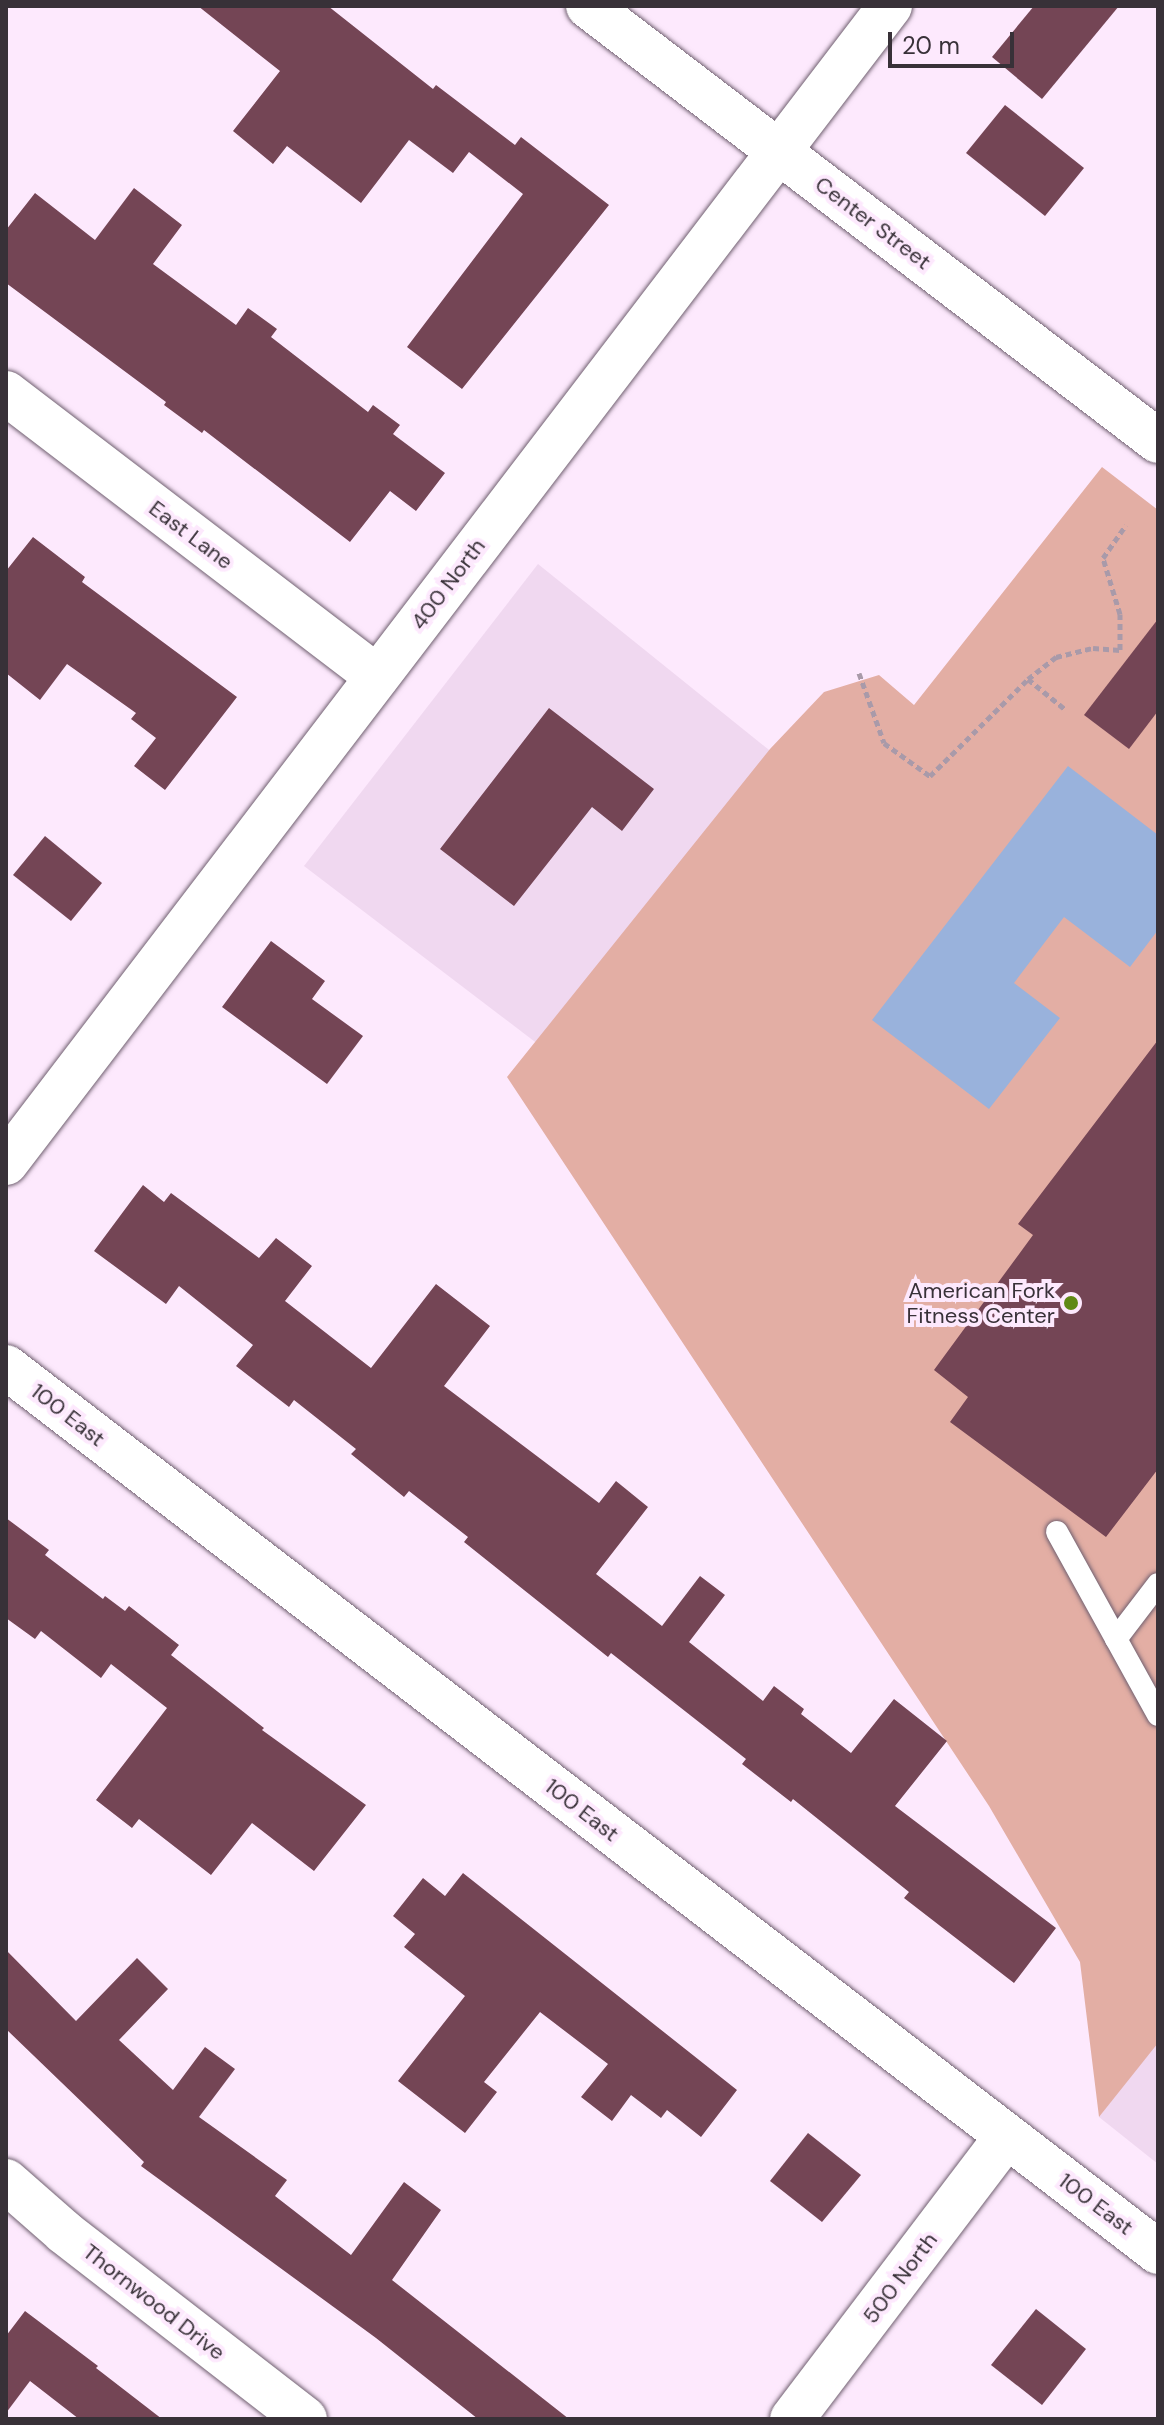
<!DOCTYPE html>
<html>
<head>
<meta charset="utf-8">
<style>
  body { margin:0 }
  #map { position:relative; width:1164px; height:2425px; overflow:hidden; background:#fde9fd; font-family:"DM Sans",sans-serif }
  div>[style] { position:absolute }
  .built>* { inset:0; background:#f0d8f0 }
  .green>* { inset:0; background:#e3aea4 }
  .water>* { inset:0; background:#99b2dc }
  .building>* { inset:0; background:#744555 }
  .path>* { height:5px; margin-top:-2.5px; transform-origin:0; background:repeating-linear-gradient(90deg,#a99aa9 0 6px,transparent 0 10px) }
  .roads { filter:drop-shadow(0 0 2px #706070) drop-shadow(0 0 2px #706070) }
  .service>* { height:22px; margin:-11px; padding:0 11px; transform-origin:11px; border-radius:11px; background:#fff }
  .minor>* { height:44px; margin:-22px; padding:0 22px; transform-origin:22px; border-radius:22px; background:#fff }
  .tertiary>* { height:44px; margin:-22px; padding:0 22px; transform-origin:22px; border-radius:22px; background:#fff }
  .secondary>* { height:44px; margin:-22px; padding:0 22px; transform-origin:22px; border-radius:22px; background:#fff }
  .dots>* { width:22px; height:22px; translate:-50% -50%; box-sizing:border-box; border:4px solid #fde9fd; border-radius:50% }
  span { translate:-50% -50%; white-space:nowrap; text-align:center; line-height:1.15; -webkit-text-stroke:8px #fde9fd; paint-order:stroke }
  .street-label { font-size:22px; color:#383138 }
  .poi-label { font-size:22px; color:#383138 }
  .right { translate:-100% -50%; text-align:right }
  .frame { position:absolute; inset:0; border:8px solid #383138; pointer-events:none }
  .scale { position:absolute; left:888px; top:32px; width:126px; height:36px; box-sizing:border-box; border:4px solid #383138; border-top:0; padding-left:10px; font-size:24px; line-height:28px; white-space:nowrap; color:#383138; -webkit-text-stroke:6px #fde9fd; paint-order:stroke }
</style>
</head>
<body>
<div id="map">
  <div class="built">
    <i style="clip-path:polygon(538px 564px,774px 754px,547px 1051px,304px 866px)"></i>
    <i style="clip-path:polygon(1158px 2040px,1158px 2164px,1099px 2117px)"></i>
  </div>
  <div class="green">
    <i style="clip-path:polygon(1102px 467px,1158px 510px,1158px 2043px,1099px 2117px,1080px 1962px,989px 1806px,507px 1077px,770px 749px,824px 692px,879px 675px,914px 705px)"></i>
  </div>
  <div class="water">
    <i style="clip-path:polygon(1068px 766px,1158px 835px,1158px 930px,1130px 967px,1064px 917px,1014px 983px,1060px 1018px,989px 1109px,872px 1020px)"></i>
  </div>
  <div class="building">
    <i style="clip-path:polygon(198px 6px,328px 6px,433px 89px,436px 85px,515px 145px,521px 137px,609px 205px,462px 389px,407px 347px,523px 194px,469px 152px,453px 173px,409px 140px,361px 203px,287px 146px,273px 164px,233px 131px,280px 71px)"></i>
    <i style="clip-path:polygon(1034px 6px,1119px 6px,1042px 99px,992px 57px)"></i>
    <i style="clip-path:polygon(1005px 105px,1084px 168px,1045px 216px,966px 153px)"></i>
    <i style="clip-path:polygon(134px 188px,182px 225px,153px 264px,236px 325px,248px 308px,277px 329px,271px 337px,368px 412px,373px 405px,400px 425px,393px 434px,445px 473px,416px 511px,390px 491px,350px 542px,204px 430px,202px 433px,164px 405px,166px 402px,6px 283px,6px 230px,35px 193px,95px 240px)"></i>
    <i style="clip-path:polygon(33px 537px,85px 577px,82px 582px,237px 697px,165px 790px,134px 766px,156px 738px,131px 719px,136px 713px,67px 664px,40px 700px,6px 673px,6px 571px)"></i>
    <i style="clip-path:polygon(1158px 619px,1158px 711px,1129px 749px,1084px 715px)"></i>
    <i style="clip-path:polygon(549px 708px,654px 789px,622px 831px,592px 807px,514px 906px,440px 849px)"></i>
    <i style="clip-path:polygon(45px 836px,102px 883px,71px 921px,13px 875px)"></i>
    <i style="clip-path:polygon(271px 941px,325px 981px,312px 999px,363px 1036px,327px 1084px,222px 1007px)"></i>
    <i style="clip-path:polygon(1158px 1040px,1158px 1469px,1106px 1537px,950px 1422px,968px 1397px,934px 1370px,1033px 1235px,1018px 1224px)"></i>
    <i style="clip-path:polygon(143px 1185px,164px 1202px,171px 1193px,259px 1258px,276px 1238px,312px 1266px,285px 1301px,371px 1368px,436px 1284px,490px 1326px,444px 1386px,599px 1503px,616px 1481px,648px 1507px,596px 1574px,662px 1626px,700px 1576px,725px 1595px,689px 1642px,763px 1701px,774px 1686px,804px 1709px,801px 1714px,851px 1753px,894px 1699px,947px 1741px,895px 1806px,1056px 1928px,1014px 1983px,904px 1898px,909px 1892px,793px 1799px,791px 1802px,742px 1764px,746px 1759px,611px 1653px,608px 1657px,464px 1542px,468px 1537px,409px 1491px,404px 1497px,351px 1454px,356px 1449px,294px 1400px,289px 1407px,236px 1366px,253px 1345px,179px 1286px,166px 1304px,94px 1251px)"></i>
    <i style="clip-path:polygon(6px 1518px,49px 1550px,45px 1555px,103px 1599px,105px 1596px,125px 1611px,129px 1606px,179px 1645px,171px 1655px,264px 1728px,262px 1730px,366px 1805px,314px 1871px,252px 1823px,211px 1875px,139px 1819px,132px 1828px,96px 1800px,167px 1708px,111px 1664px,101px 1678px,41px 1631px,35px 1639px,6px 1618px)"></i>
    <i style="clip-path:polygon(463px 1873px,737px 2090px,701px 2137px,667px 2110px,661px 2118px,631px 2095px,612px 2121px,581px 2097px,608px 2064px,540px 2012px,484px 2082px,497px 2092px,465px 2133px,398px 2081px,465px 1996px,404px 1947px,415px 1934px,393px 1916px,423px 1878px,445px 1896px)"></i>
    <i style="clip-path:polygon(6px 1950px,76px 2021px,137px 1958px,168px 1989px,119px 2040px,173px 2090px,205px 2047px,235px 2069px,199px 2117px,287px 2180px,275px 2196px,351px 2255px,404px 2182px,441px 2210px,392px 2280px,569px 2419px,478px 2419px,376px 2338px,141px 2166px,144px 2162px,6px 2029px)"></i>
    <i style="clip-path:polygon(808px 2133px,861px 2175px,822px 2222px,770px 2181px)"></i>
    <i style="clip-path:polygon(1036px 2309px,1086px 2349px,1042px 2405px,991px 2365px)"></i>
    <i style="clip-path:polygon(25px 2311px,98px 2366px,96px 2368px,162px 2419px,79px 2419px,30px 2381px,6px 2413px,6px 2336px)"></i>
  </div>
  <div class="path">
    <i style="left:859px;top:673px;width:74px;rotate:70.3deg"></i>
    <i style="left:884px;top:743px;width:57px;rotate:35.7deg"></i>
    <i style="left:930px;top:776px;width:138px;rotate:-44.7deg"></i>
    <i style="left:1028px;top:679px;width:36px;rotate:-38deg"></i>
    <i style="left:1056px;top:657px;width:38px;rotate:-14deg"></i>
    <i style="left:1093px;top:648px;width:27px;rotate:4deg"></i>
    <i style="left:1120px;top:650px;width:36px;rotate:-90deg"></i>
    <i style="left:1120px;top:614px;width:59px;rotate:-106.9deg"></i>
    <i style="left:1103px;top:558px;width:40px;rotate:-55.1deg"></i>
    <i style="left:1028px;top:679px;width:49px;rotate:39.2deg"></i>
  </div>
  <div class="roads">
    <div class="service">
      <i style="left:1057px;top:1532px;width:209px;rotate:61.1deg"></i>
      <i style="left:1116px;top:1639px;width:69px;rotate:-52.6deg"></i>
    </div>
    <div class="minor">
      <i style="left:6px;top:393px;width:467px;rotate:37.4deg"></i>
      <i style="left:6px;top:1163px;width:1456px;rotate:-52.62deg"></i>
      <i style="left:6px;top:2181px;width:77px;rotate:41.3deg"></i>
      <i style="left:64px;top:2232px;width:305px;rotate:37.8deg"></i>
      <i style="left:792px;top:2419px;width:355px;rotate:-52.8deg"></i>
    </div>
    <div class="tertiary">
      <i style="left:588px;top:6px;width:717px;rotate:37.35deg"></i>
    </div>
    <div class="secondary">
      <i style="left:6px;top:1367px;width:1453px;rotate:37.53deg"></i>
    </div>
  </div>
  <div class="dots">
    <i style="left:1071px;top:1303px;background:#608915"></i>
  </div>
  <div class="street-label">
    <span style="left:873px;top:223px;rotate:37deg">Center Street</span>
    <span style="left:191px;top:535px;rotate:37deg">East Lane</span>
    <span style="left:448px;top:584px;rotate:-53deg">400 North</span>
    <span style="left:68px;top:1415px;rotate:38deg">100 East</span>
    <span style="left:582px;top:1810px;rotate:38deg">100 East</span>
    <span style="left:1096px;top:2204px;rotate:37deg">100 East</span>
    <span style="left:900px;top:2278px;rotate:-53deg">500 North</span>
    <span style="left:154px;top:2302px;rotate:38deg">Thornwood Drive</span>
  </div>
  <div class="poi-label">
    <span class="right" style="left:1055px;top:1303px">American Fork<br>Fitness Center</span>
  </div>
  <div class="frame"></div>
  <div class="scale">20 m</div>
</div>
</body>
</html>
